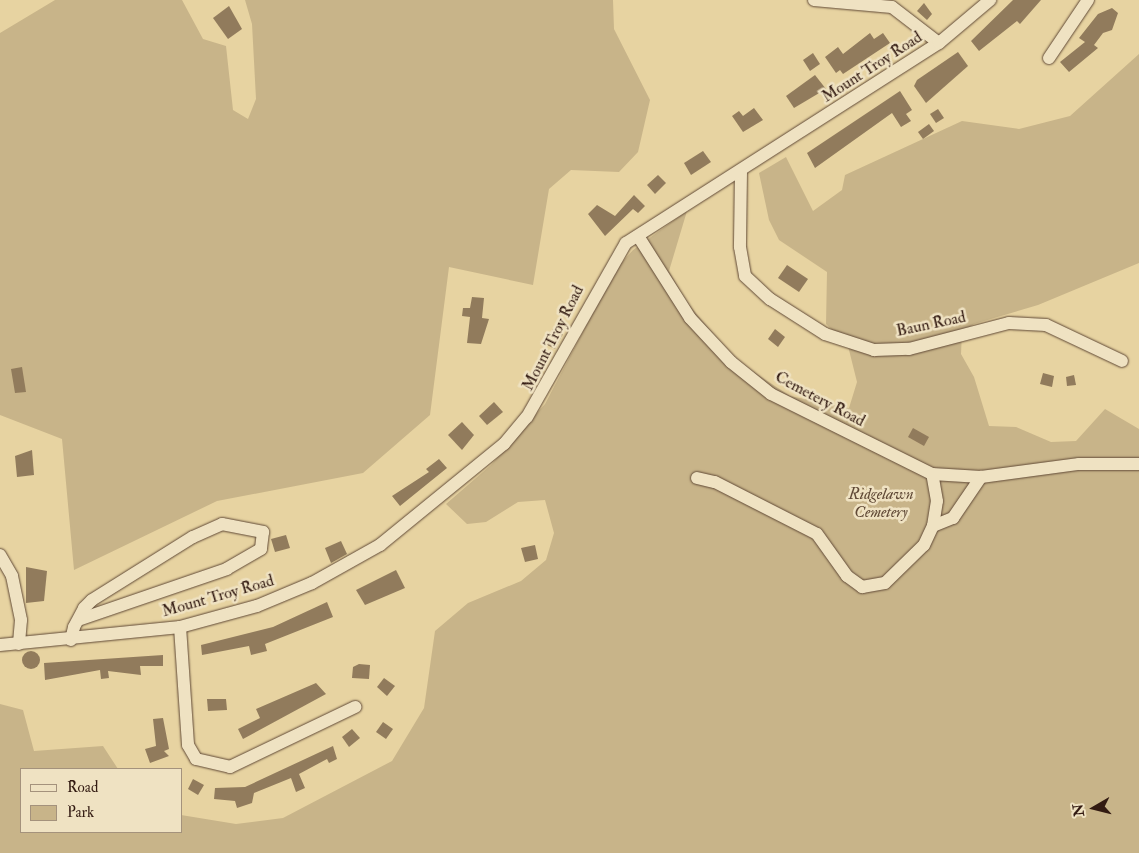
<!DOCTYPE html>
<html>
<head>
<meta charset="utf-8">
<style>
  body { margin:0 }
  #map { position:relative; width:1139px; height:853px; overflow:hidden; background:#e7d3a1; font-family:"IM FELL Double Pica",serif }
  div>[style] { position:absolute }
  .green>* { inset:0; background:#c8b489 }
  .building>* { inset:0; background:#917b5c }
  .round { border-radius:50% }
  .roads { filter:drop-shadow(0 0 1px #604936) drop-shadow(0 0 1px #604936) }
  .minor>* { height:12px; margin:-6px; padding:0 6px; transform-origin:6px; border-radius:6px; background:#efe2c2 }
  span { translate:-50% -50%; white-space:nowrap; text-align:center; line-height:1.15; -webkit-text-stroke:5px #efe2c2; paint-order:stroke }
  .street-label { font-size:16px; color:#331b12 }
  .park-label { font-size:16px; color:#604936; font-style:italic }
  .legend { position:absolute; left:20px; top:768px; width:162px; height:65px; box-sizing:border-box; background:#efe2c2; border:1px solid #a4927c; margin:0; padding:6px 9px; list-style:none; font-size:15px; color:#331b12 }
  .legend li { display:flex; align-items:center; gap:10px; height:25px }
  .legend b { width:25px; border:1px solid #a4927c }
  .north { position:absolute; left:1069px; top:783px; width:50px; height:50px; -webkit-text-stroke:4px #efe2c2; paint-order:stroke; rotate:262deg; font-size:14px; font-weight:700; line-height:20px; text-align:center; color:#331b12 }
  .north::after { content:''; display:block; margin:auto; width:18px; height:22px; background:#331b12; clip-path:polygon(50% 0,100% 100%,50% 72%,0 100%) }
</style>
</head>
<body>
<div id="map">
  <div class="green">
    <i style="clip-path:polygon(55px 0,182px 0,203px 39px,226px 46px,233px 110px,248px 119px,256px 99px,252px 24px,245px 0,613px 0,614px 29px,650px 100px,638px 152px,619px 172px,571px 170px,549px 189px,533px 285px,449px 267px,430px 415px,363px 473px,217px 501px,74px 570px,62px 439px,0 415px,0 33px)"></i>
    <i style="clip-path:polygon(1139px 54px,1139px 263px,1038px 305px,974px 324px,962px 332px,961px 354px,974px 377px,989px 426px,1016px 427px,1051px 442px,1076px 441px,1105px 409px,1139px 429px,1139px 853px,0 853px,0 704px,23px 710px,34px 751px,103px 746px,118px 769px,21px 769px,21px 832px,181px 832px,181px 815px,236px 824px,283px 818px,392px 761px,424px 708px,435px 631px,468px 603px,521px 581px,546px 560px,554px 533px,545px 500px,518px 502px,486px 522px,467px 524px,446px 504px,491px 465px,545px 404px,616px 269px,633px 250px,687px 211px,669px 271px,686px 301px,734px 359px,790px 396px,849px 408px,857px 382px,848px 346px,826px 324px,827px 272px,779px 240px,769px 220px,759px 173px,786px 157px,813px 211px,842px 190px,845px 175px,962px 121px,1019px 129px,1070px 116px)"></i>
  </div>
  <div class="building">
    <i style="clip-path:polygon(1013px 0,1041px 0,1020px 24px,1017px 21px,979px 51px,971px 41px)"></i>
    <i style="clip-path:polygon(924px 3px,932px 14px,927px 20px,917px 11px)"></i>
    <i style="clip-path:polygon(229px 6px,242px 29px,228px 39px,213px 18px)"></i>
    <i style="clip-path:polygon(1112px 8px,1118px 13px,1112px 30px,1103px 33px,1094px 45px,1098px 48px,1069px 72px,1060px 62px,1085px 42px,1079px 38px,1098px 14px)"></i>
    <i style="clip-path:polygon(870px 33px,874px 39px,883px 33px,890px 43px,843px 74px,840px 70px,836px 73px,825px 57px,838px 47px,843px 54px)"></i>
    <i style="clip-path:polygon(958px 52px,968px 66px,926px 103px,914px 86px,917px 80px)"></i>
    <i style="clip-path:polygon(813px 53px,820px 64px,810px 71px,803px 60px)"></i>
    <i style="clip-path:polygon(815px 75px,826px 89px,794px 108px,786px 96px)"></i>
    <i style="clip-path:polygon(900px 91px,912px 110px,906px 114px,911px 121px,901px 127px,892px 113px,815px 168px,807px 153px)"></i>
    <i style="clip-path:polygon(754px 108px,763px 120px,743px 132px,732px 116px,739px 111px,743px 116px)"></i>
    <i style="clip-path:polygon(938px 109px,944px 118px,936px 123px,930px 114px)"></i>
    <i style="clip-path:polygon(929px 124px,934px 131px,923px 139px,918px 132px)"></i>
    <i style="clip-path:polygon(703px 151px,711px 162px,691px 175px,684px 163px)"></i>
    <i style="clip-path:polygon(658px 175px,666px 183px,655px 194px,647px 185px)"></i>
    <i style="clip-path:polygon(634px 195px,645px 206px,638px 213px,633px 209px,605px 236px,588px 214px,597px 205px,615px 216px)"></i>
    <i style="clip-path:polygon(787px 265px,808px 279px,799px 292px,778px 278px)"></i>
    <i style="clip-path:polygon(472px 297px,484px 298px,482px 318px,489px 319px,481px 344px,467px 343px,470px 317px,462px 316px,463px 308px,470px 308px)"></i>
    <i style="clip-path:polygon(553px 329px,563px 334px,555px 349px,545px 344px)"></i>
    <i style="clip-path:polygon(775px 329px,785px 337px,778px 347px,768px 339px)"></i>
    <i style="clip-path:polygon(22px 367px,26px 392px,15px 393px,11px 369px)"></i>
    <i style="clip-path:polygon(1043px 373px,1054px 376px,1052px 387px,1040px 384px)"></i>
    <i style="clip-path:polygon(1074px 375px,1076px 385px,1067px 386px,1066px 377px)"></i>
    <i style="clip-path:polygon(494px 402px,503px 412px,487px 425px,479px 416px)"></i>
    <i style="clip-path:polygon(462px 422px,474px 435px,462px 450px,448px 435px)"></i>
    <i style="clip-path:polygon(913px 428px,929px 437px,924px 446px,908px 437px)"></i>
    <i style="clip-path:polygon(32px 450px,34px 475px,17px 477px,15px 456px)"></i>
    <i style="clip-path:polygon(439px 459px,447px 468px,400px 506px,392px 496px,429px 472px,426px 469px)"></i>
    <i style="clip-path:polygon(286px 535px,290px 548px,275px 552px,271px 539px)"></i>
    <i style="clip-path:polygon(341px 541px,347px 554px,331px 563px,325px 548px)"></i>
    <i style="clip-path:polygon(535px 545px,538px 559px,525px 562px,521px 548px)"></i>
    <i style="clip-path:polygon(26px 567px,47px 571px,44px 601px,26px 603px)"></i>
    <i style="clip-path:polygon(396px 570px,405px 588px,365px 605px,356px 590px)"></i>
    <i style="clip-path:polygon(327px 602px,333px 617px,265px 644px,267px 651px,251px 655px,249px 646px,202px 655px,201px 645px,273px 627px)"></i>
    <i class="round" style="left:22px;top:651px;width:18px;height:18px"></i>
    <i style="clip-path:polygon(163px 655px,163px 666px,140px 666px,141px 675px,108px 671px,109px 678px,101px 679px,100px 670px,45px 680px,44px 663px)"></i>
    <i style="clip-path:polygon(359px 664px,370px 665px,369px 679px,352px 678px,353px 667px)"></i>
    <i style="clip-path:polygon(384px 678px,395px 686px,387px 696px,377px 687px)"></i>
    <i style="clip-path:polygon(316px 683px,326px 694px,243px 739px,238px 729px,260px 718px,256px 709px)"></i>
    <i style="clip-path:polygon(207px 699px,226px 699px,227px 710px,208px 711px)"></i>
    <i style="clip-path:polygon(163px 718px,169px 749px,164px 751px,169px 756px,150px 763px,145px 749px,156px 746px,153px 719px)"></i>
    <i style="clip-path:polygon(383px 722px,393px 729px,386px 739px,376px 732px)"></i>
    <i style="clip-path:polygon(352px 729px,360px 738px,349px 747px,342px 737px)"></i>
    <i style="clip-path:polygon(333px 746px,337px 759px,329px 763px,327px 759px,299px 774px,305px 788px,296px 792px,291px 778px,254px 793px,252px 803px,237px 808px,235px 801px,214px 799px,215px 788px,245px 787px)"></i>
    <i style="clip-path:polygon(193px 779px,204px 785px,198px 795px,188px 789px)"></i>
  </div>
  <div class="roads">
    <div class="minor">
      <i style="left:814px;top:0;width:78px;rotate:5.1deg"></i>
      <i style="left:892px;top:7px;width:59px;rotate:37.5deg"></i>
      <i style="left:1049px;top:58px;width:70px;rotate:-56.1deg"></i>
      <i style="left:741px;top:171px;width:76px;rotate:90.8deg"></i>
      <i style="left:740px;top:247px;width:29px;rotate:80deg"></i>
      <i style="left:745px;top:276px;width:34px;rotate:43deg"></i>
      <i style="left:770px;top:299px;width:65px;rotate:32.5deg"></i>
      <i style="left:825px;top:334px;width:52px;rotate:18.1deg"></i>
      <i style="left:874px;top:350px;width:35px;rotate:-2deg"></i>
      <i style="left:909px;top:349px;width:103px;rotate:-14.6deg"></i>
      <i style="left:1009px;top:323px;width:37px;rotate:3deg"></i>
      <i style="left:1046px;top:325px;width:84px;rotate:25.3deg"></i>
      <i style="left:638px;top:236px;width:97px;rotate:57.6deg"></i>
      <i style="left:690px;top:318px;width:60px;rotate:47deg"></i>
      <i style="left:731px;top:362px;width:51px;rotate:38.7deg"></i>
      <i style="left:771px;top:394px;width:180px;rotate:26.4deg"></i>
      <i style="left:932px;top:474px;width:49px;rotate:3.5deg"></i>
      <i style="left:981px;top:477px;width:99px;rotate:-7.6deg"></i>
      <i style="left:1079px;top:464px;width:60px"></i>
      <i style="left:697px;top:478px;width:18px;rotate:13deg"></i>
      <i style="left:715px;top:482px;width:114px;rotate:27deg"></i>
      <i style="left:817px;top:534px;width:52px;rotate:54.5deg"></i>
      <i style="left:847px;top:576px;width:19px;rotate:36deg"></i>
      <i style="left:862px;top:587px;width:23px;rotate:-10deg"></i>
      <i style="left:885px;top:583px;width:54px;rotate:-44.3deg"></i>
      <i style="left:924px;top:545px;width:21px;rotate:-65deg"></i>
      <i style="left:933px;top:526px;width:25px;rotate:-81deg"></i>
      <i style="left:937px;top:501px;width:27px;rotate:-100deg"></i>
      <i style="left:933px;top:526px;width:22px;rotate:-22deg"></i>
      <i style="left:953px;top:518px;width:50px;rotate:-55.7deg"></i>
      <i style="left:0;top:555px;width:24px;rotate:60deg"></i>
      <i style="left:12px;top:576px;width:45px;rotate:78.4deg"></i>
      <i style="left:21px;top:620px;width:24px;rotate:95deg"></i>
      <i style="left:180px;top:627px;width:118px;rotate:86.1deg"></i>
      <i style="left:188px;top:745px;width:16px;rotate:60deg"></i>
      <i style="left:196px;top:759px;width:35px;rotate:13deg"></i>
      <i style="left:230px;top:767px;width:139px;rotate:-25.6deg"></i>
      <i style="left:71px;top:640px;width:13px;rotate:-77deg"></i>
      <i style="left:74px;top:627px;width:21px;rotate:-62deg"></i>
      <i style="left:84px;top:608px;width:11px;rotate:-45deg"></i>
      <i style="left:92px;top:600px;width:119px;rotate:-32deg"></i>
      <i style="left:193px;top:537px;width:32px;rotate:-24deg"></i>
      <i style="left:222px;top:524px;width:42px;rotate:11deg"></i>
      <i style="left:263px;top:532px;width:17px;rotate:97deg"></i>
      <i style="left:261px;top:549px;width:39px;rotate:150deg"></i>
      <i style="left:227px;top:569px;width:157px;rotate:161.1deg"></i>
      <i style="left:0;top:645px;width:181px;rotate:-5.7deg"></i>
      <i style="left:180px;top:627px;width:80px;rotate:-15.3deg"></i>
      <i style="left:257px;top:606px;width:60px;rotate:-22.7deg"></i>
      <i style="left:312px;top:583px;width:78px;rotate:-29.2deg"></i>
      <i style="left:380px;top:545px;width:160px;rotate:-39.2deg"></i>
      <i style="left:504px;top:444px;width:35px;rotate:-50deg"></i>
      <i style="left:527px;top:417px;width:200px;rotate:-60.4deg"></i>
      <i style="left:626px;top:243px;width:371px;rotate:-32.6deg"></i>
      <i style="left:939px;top:43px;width:67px;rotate:-40.1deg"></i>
    </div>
  </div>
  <div class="street-label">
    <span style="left:872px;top:67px;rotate:-33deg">Mount Troy Road</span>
    <span style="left:931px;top:324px;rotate:-12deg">Baun Road</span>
    <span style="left:553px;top:338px;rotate:-63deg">Mount Troy Road</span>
    <span style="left:820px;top:399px;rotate:28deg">Cemetery Road</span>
    <span style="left:218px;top:596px;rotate:-16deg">Mount Troy Road</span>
  </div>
  <div class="park-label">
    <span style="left:881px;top:503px">Ridgelawn<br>Cemetery</span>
  </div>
  <ul class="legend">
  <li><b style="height:6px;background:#efe2c2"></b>Road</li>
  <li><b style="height:14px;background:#c8b489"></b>Park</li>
  </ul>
  <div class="north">N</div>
</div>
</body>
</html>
